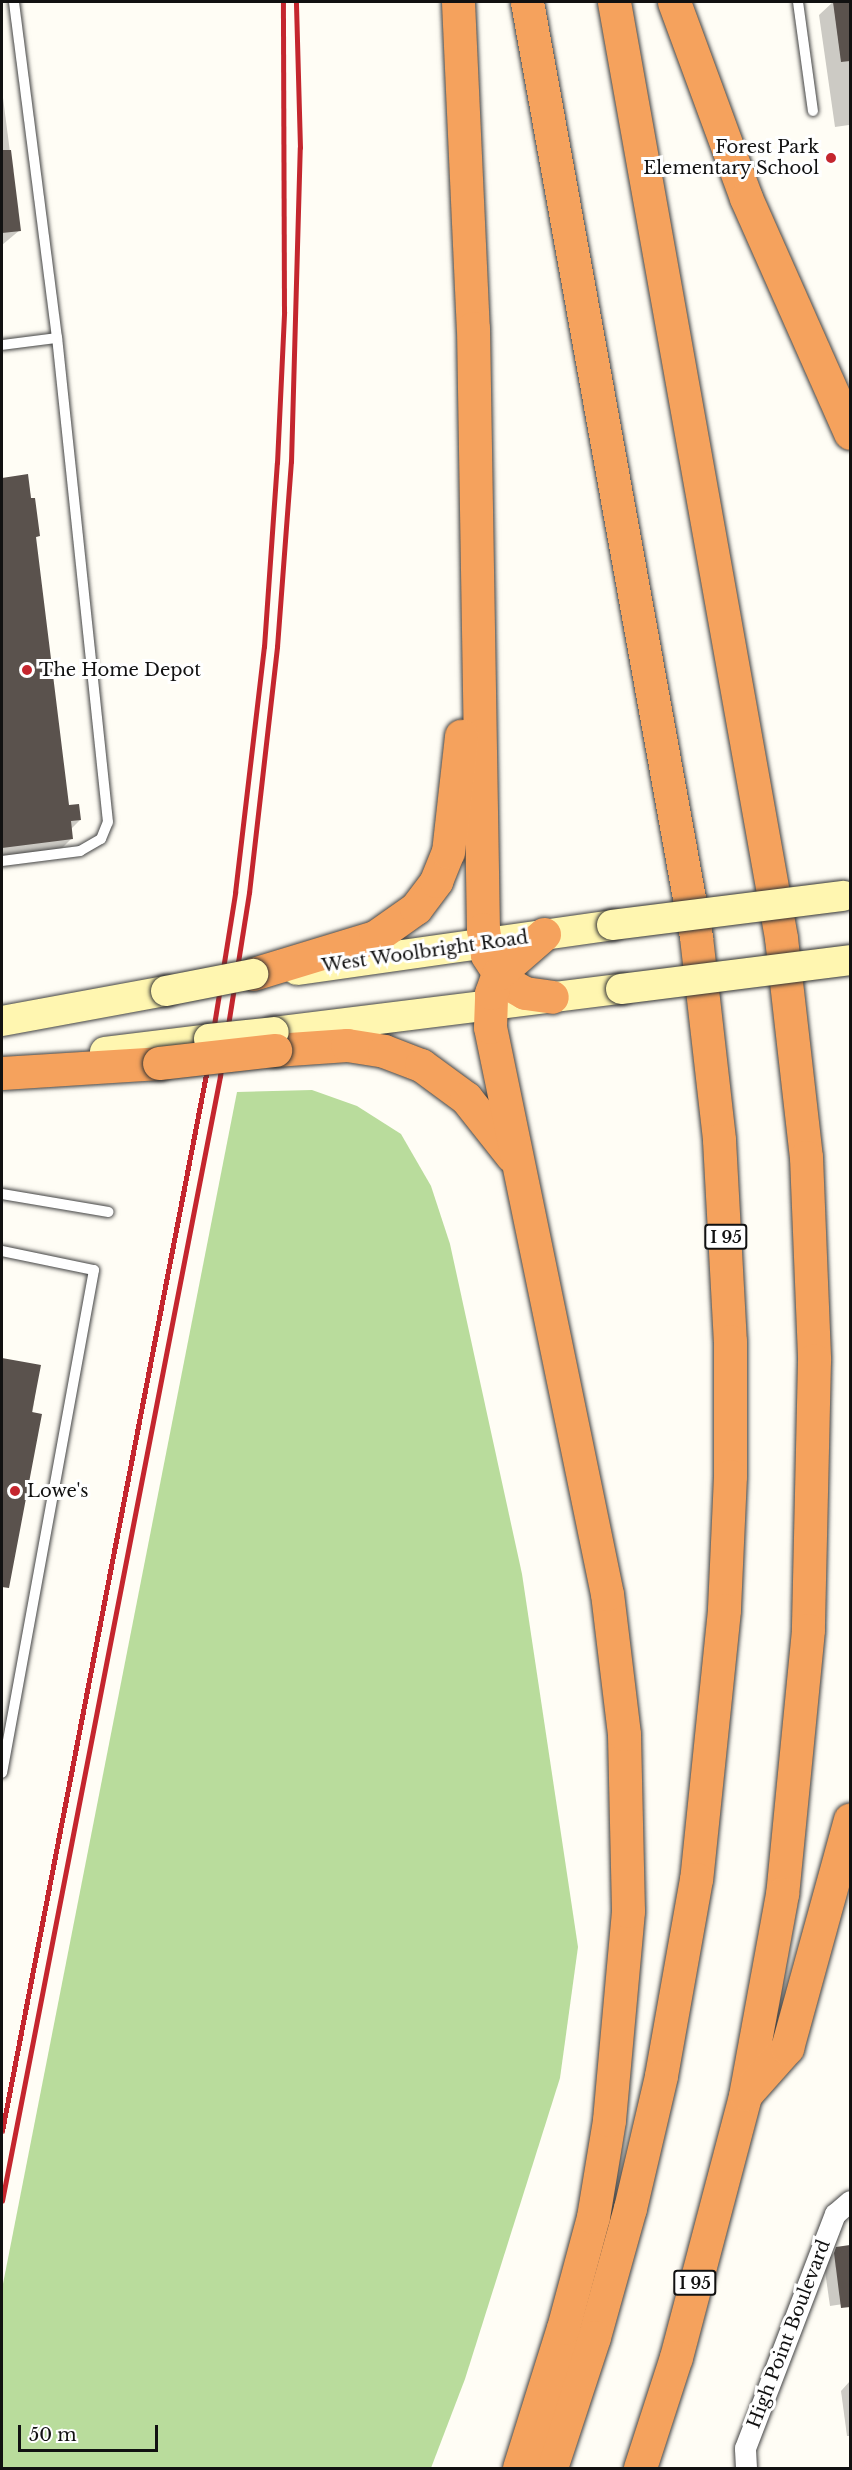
<!DOCTYPE html>
<html>
<head>
<meta charset="utf-8">
<style>
  body { margin:0 }
  #map { position:relative; width:852px; height:2470px; overflow:hidden; background:#fffdf5; font-family:"Libre Baskerville",serif }
  div>[style] { position:absolute }
  .forest>* { inset:0; background:#b9dc9c }
  .shadow>* { inset:0; background:#0003 }
  .building>* { inset:0; background:#5a524d }
  .roads { filter:drop-shadow(0 0 2px #444) drop-shadow(0 0 2px #444) }
  .lane>* { height:10px; margin:-5px; padding:0 5px; transform-origin:5px; border-radius:5px; background:#fff }
  .street>* { height:21px; margin:-10.5px; padding:0 10.5px; transform-origin:10.5px; border-radius:10.5px; background:#fff }
  .secondary>* { height:30px; margin:-15px; padding:0 15px; transform-origin:15px; border-radius:15px; background:#fff6b0 }
  .highway>* { height:33px; margin:-16.5px; padding:0 16.5px; transform-origin:16.5px; border-radius:16.5px; background:#f5a25d }
  .rail>* { height:4.5px; margin:-2.25px; padding:0 2.25px; transform-origin:2.25px; border-radius:2.25px; background:#c4262e }
  .bridges { filter:drop-shadow(0 0 2px #333) drop-shadow(0 0 2px #333) }
  .secondary-bridge>* { height:30px; margin:-15px; padding:0 15px; transform-origin:15px; border-radius:15px; background:#fff6b0 }
  .highway-bridge>* { height:33px; margin:-16.5px; padding:0 16.5px; transform-origin:16.5px; border-radius:16.5px; background:#f5a25d }
  .dots>* { width:16px; height:16px; translate:-50% -50%; box-sizing:border-box; border:3px solid #fff; border-radius:50% }
  span { translate:-50% -50%; white-space:nowrap; text-align:center; line-height:1.15; -webkit-text-stroke:6px #fff; paint-order:stroke }
  .shield-label span { padding:2px 4px; background:#fff; border:2px solid; border-radius:4px; -webkit-text-stroke-width:0 }
  .shield-label { font-size:16px; color:#111; font-weight:700 }
  .poi-label { font-size:18px; color:#111 }
  .right { translate:-100% -50%; text-align:right }
  .left { translate:0 -50%; text-align:left }
  .street-label { font-size:18px; color:#111 }
  .frame { position:absolute; inset:0; border:3px solid #111; pointer-events:none }
  .scale { position:absolute; left:18px; top:2425px; width:140px; height:27px; box-sizing:border-box; border:3px solid #111; border-top:0; padding-left:8px; font-size:18px; line-height:21px; white-space:nowrap; color:#111; -webkit-text-stroke:4px #fff; paint-order:stroke }
</style>
</head>
<body>
<div id="map">
  <div class="forest">
    <i style="clip-path:polygon(312px 1090px,357px 1106px,401px 1134px,431px 1186px,450px 1244px,522px 1574px,578px 1947px,560px 2078px,465px 2379px,431px 2468px,2px 2468px,2px 2289px,237px 1092px)"></i>
  </div>
  <div class="shadow">
    <i style="clip-path:polygon(833px 2px,850px 2px,850px 135px,849px 125px,835px 127px,819px 15px)"></i>
    <i style="clip-path:polygon(2px 90px,20px 230px,2px 245px)"></i>
    <i style="clip-path:polygon(27px 476px,38px 536px,34px 539px,68px 807px,80px 820px,71px 829px,72px 838px,59px 851px,2px 858px,2px 479px)"></i>
    <i style="clip-path:polygon(2px 1359px,39px 1366px,11px 1569px,2px 1579px)"></i>
    <i style="clip-path:polygon(850px 2247px,850px 2303px,830px 2306px,824px 2264px,837px 2249px)"></i>
    <i style="clip-path:polygon(850px 2381px,850px 2436px,847px 2436px,841px 2391px)"></i>
  </div>
  <div class="building">
    <i style="clip-path:polygon(833px 2px,850px 2px,850px 61px,841px 62px)"></i>
    <i style="clip-path:polygon(2px 150px,11px 150px,21px 231px,2px 233px)"></i>
    <i style="clip-path:polygon(28px 474px,31px 498px,35px 498px,40px 536px,36px 537px,69px 805px,79px 804px,81px 820px,71px 821px,73px 839px,2px 848px,2px 478px)"></i>
    <i style="clip-path:polygon(2px 1358px,41px 1365px,32px 1412px,42px 1414px,9px 1588px,2px 1587px)"></i>
    <i style="clip-path:polygon(850px 2245px,850px 2307px,841px 2308px,834px 2253px,836px 2247px)"></i>
  </div>
  <div class="roads">
    <div class="lane">
      <i style="left:798px;top:2px;width:110px;rotate:82.2deg"></i>
      <i style="left:2px;top:345px;width:55px;rotate:-7.3deg"></i>
      <i style="left:2px;top:861px;width:79px;rotate:-7.3deg"></i>
      <i style="left:80px;top:851px;width:24px;rotate:-30deg"></i>
      <i style="left:101px;top:839px;width:18px;rotate:-68deg"></i>
      <i style="left:108px;top:822px;width:487px;rotate:-96deg"></i>
      <i style="left:57px;top:338px;width:339px;rotate:-97.3deg"></i>
      <i style="left:2px;top:1194px;width:108px;rotate:9.6deg"></i>
      <i style="left:2px;top:1251px;width:94px;rotate:11.7deg"></i>
      <i style="left:94px;top:1270px;width:511px;rotate:100.36deg"></i>
    </div>
    <div class="street">
      <i style="left:746px;top:2468px;width:20px;rotate:-93deg"></i>
      <i style="left:745px;top:2448px;width:251px;rotate:-69deg"></i>
      <i style="left:835px;top:2214px;width:20px;rotate:-41deg"></i>
    </div>
    <div class="secondary">
      <i style="left:297px;top:970px;width:318px;rotate:-8.1deg"></i>
      <i style="left:2px;top:1021px;width:167px;rotate:-10.4deg"></i>
      <i style="left:274px;top:1032px;width:350px;rotate:-7.1deg"></i>
      <i style="left:105px;top:1052px;width:105px;rotate:-7.1deg"></i>
    </div>
    <div class="highway">
      <i style="left:458px;top:2px;width:326px;rotate:87.4deg"></i>
      <i style="left:473px;top:328px;width:601px;rotate:89.05deg"></i>
      <i style="left:483px;top:929px;width:26px;rotate:81deg"></i>
      <i style="left:487px;top:955px;width:31px;rotate:57deg"></i>
      <i style="left:504px;top:981px;width:24px;rotate:30deg"></i>
      <i style="left:525px;top:993px;width:27px;rotate:8deg"></i>
      <i style="left:527px;top:2px;width:950px;rotate:79.75deg"></i>
      <i style="left:696px;top:937px;width:204px;rotate:83.5deg"></i>
      <i style="left:719px;top:1140px;width:201px;rotate:86.9deg"></i>
      <i style="left:730px;top:1341px;width:135px;rotate:90deg"></i>
      <i style="left:730px;top:1476px;width:134px;rotate:92.6deg"></i>
      <i style="left:724px;top:1610px;width:270px;rotate:95.9deg"></i>
      <i style="left:696px;top:1879px;width:200px;rotate:100.1deg"></i>
      <i style="left:661px;top:2076px;width:136px;rotate:103.2deg"></i>
      <i style="left:630px;top:2208px;width:134px;rotate:105.6deg"></i>
      <i style="left:594px;top:2337px;width:138px;rotate:108.2deg"></i>
      <i style="left:614px;top:2px;width:951px;rotate:79.88deg"></i>
      <i style="left:781px;top:938px;width:220px;rotate:83.5deg"></i>
      <i style="left:806px;top:1157px;width:203px;rotate:87.7deg"></i>
      <i style="left:814px;top:1360px;width:270px;rotate:91.3deg"></i>
      <i style="left:808px;top:1630px;width:265px;rotate:95.6deg"></i>
      <i style="left:782px;top:1894px;width:205px;rotate:100.4deg"></i>
      <i style="left:745px;top:2096px;width:270px;rotate:104.8deg"></i>
      <i style="left:676px;top:2357px;width:117px;rotate:108deg"></i>
      <i style="left:674px;top:2px;width:209px;rotate:69.8deg"></i>
      <i style="left:746px;top:198px;width:257px;rotate:66.1deg"></i>
      <i style="left:253px;top:974px;width:127px;rotate:-16.9deg"></i>
      <i style="left:375px;top:937px;width:50px;rotate:-35.3deg"></i>
      <i style="left:416px;top:908px;width:34px;rotate:-53deg"></i>
      <i style="left:436px;top:881px;width:31px;rotate:-68deg"></i>
      <i style="left:448px;top:852px;width:117px;rotate:-83.6deg"></i>
      <i style="left:275px;top:1050px;width:72px;rotate:-4deg"></i>
      <i style="left:347px;top:1045px;width:37px;rotate:9deg"></i>
      <i style="left:384px;top:1051px;width:40px;rotate:21deg"></i>
      <i style="left:421px;top:1065px;width:56px;rotate:36.3deg"></i>
      <i style="left:466px;top:1098px;width:74px;rotate:51.6deg"></i>
      <i style="left:2px;top:1073px;width:157px;rotate:-3.6deg"></i>
      <i style="left:746px;top:2094px;width:62px;rotate:-48.3deg"></i>
      <i style="left:787px;top:2048px;width:237px;rotate:-74.6deg"></i>
      <i style="left:519px;top:2468px;width:147px;rotate:-72.6deg"></i>
      <i style="left:563px;top:2328px;width:115px;rotate:-74.9deg"></i>
      <i style="left:593px;top:2217px;width:98px;rotate:-80.6deg"></i>
      <i style="left:609px;top:2120px;width:210px;rotate:-84.8deg"></i>
      <i style="left:628px;top:1911px;width:177px;rotate:-91.3deg"></i>
      <i style="left:624px;top:1734px;width:141px;rotate:-96.9deg"></i>
      <i style="left:607px;top:1594px;width:579px;rotate:-101.66deg"></i>
      <i style="left:490px;top:1027px;width:34px;rotate:-88deg"></i>
      <i style="left:491px;top:993px;width:20px;rotate:-70deg"></i>
      <i style="left:498px;top:974px;width:61px;rotate:-41deg"></i>
    </div>
  </div>
  <div class="rail">
    <i style="left:2px;top:2131px;width:1076px;rotate:-79.07deg"></i>
    <i style="left:206px;top:1075px;width:184px;rotate:-80.9deg"></i>
    <i style="left:235px;top:893px;width:248px;rotate:-83.3deg"></i>
    <i style="left:264px;top:647px;width:184px;rotate:-86deg"></i>
    <i style="left:277px;top:463px;width:151px;rotate:-87.3deg"></i>
    <i style="left:284px;top:312px;width:310px;rotate:-90.2deg"></i>
    <i style="left:2px;top:2201px;width:1146px;rotate:-79.03deg"></i>
    <i style="left:220px;top:1076px;width:185px;rotate:-81deg"></i>
    <i style="left:249px;top:893px;width:248px;rotate:-83.5deg"></i>
    <i style="left:277px;top:647px;width:186px;rotate:-85.7deg"></i>
    <i style="left:291px;top:462px;width:314px;rotate:-88.4deg"></i>
    <i style="left:300px;top:148px;width:146px;rotate:-91.6deg"></i>
  </div>
  <div class="bridges">
    <div class="secondary-bridge">
      <i style="left:612px;top:925px;width:233px;rotate:-7.2deg"></i>
      <i style="left:621px;top:989px;width:231px;rotate:-7.2deg"></i>
      <i style="left:166px;top:991px;width:89px;rotate:-11.1deg"></i>
      <i style="left:209px;top:1039px;width:65px;rotate:-6.1deg"></i>
    </div>
    <div class="highway-bridge">
      <i style="left:159px;top:1063px;width:117px;rotate:-6.4deg"></i>
    </div>
  </div>
  <div class="dots">
    <i style="left:831px;top:158px;background:#c4262e"></i>
    <i style="left:27px;top:670px;background:#c4262e"></i>
    <i style="left:15px;top:1491px;background:#c4262e"></i>
  </div>
  <div class="shield-label">
    <span style="left:726px;top:1237px">I 95</span>
    <span style="left:695px;top:2283px">I 95</span>
  </div>
  <div class="poi-label">
    <span class="right" style="left:819px;top:158px">Forest Park<br>Elementary School</span>
    <span class="left" style="left:39px;top:670px">The Home Depot</span>
    <span class="left" style="left:27px;top:1491px">Lowe's</span>
  </div>
  <div class="street-label">
    <span style="left:425px;top:952px;rotate:-8deg">West Woolbright Road</span>
    <span style="left:789px;top:2334px;rotate:-69deg">High Point Boulevard</span>
  </div>
  <div class="frame"></div>
  <div class="scale">50 m</div>
</div>
</body>
</html>
